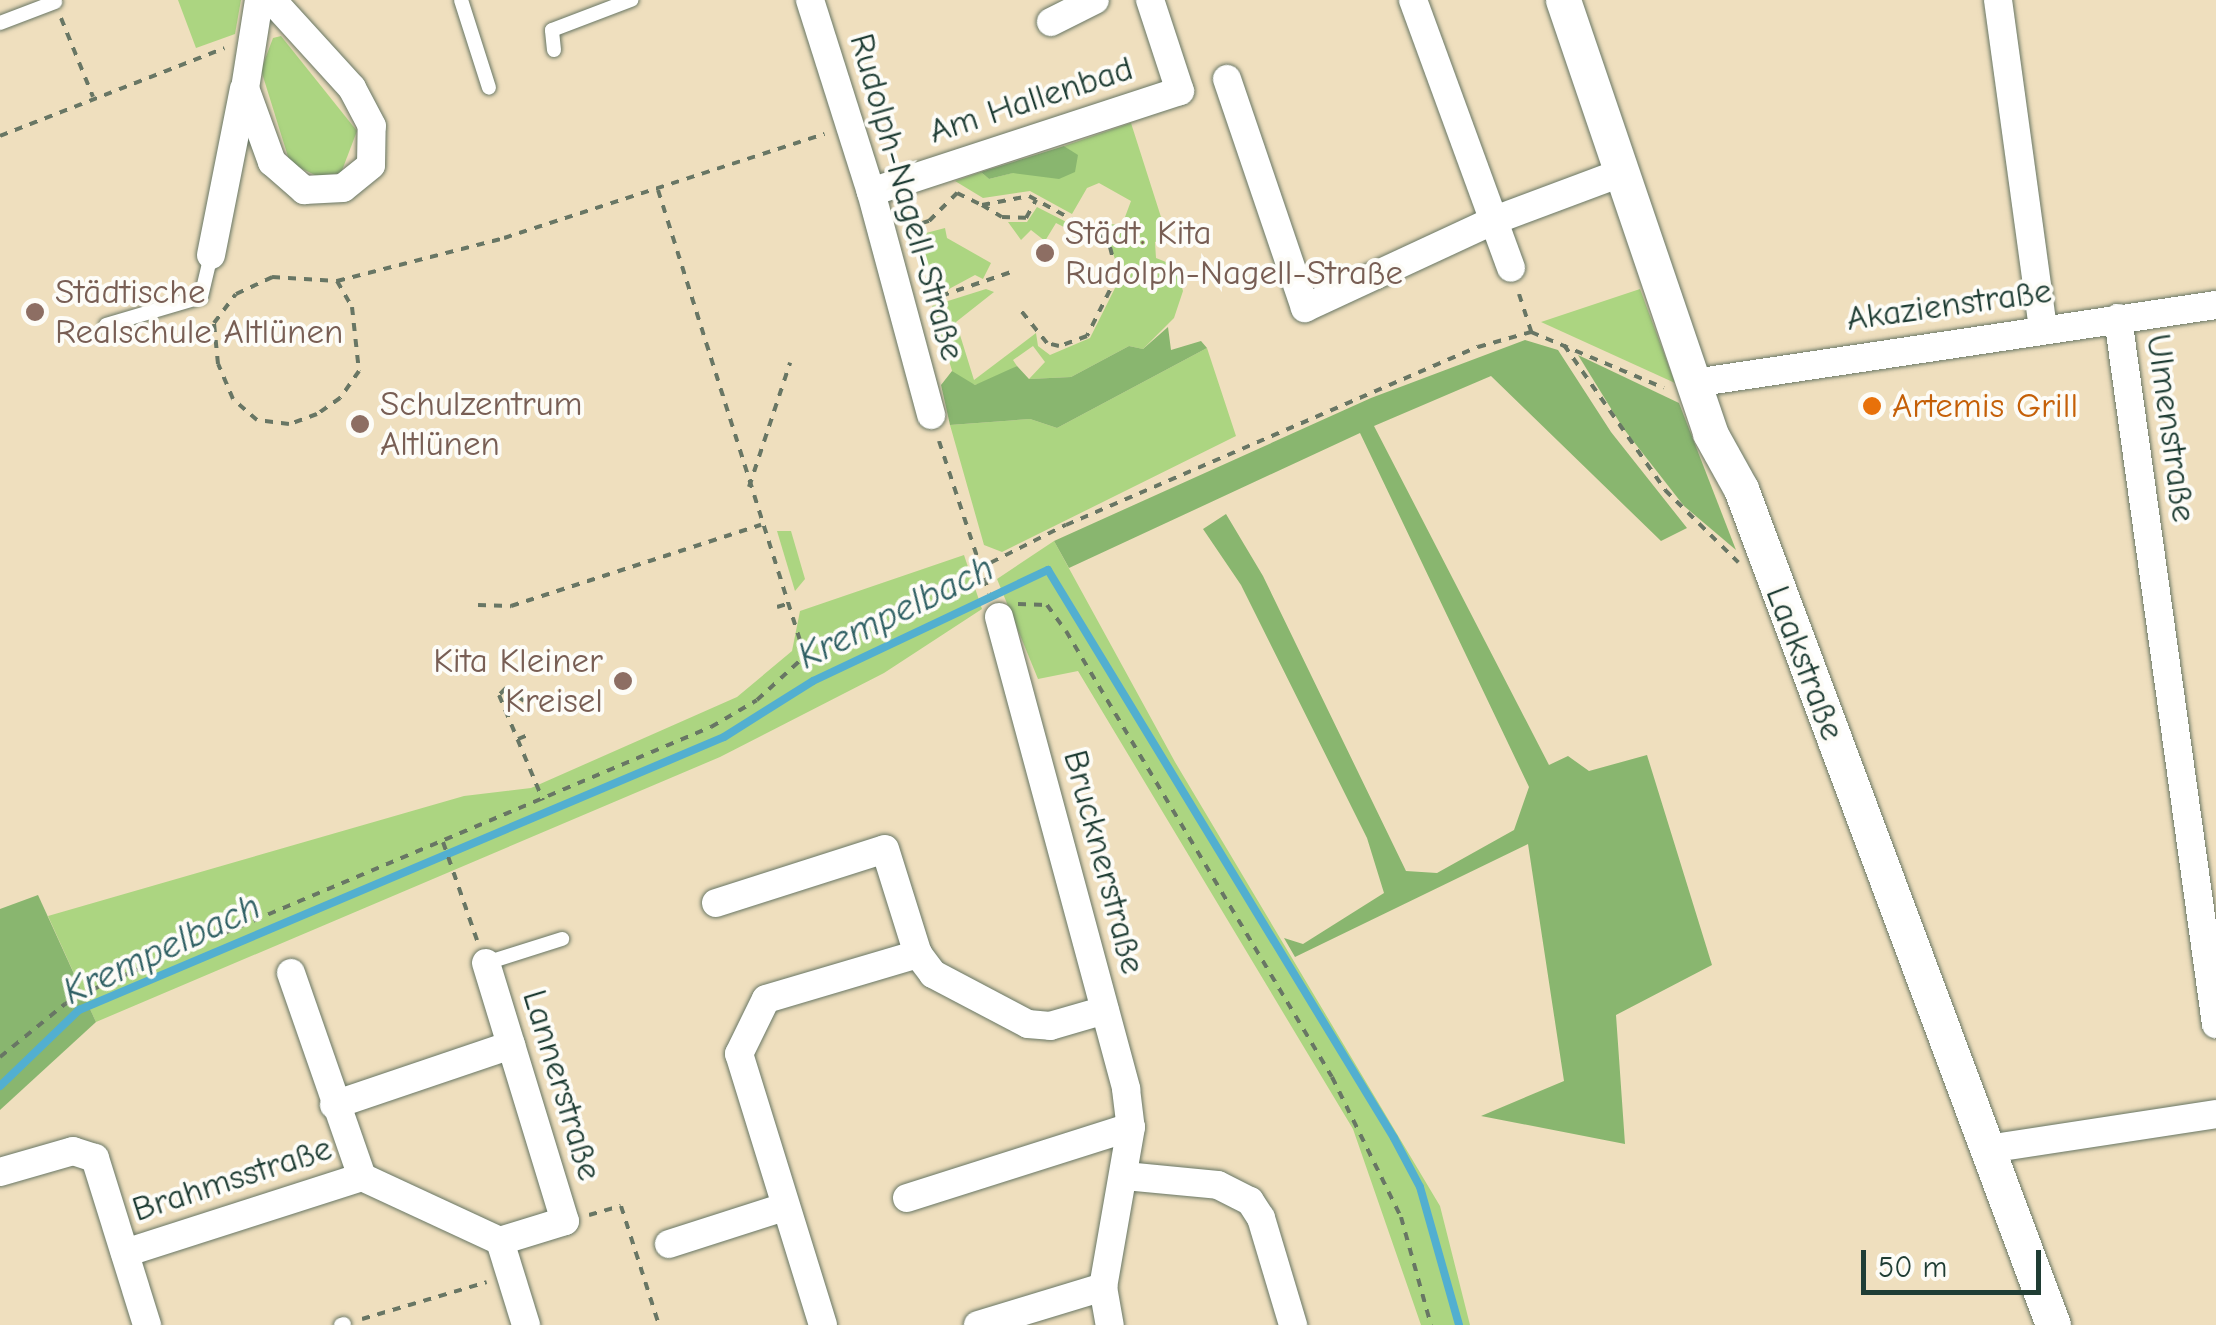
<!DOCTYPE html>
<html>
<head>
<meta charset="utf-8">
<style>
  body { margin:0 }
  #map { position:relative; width:2216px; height:1325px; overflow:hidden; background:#efdfbe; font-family:"Comic Neue",sans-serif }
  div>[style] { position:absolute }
  .green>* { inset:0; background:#acd581 }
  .forest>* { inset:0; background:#89b66f }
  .stream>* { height:8px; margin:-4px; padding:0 4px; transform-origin:4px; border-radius:4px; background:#52afd0 }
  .path>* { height:4px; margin-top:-2px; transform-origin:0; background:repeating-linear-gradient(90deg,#687664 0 8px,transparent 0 16px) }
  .roads { filter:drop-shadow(0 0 2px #687664) drop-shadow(0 0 2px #687664) }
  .service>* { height:14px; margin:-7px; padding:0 7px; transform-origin:7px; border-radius:7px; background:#fff }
  .minor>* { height:28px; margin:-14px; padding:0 14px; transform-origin:14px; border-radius:14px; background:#fff }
  .tertiary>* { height:35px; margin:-17.5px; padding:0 17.5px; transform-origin:17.5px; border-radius:17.5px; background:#fff }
  .dots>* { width:28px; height:28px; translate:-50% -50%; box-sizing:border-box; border:5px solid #fdfcf7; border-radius:50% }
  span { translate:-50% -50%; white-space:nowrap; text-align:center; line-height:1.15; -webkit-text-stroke:8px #fdfcf7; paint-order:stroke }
  .street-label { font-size:35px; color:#1f3d34 }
  .education-label { font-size:35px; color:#785e54 }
  .left { translate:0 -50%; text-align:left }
  .right { translate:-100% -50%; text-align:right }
  .food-label { font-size:35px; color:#c56008 }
  .water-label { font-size:38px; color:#2e5f63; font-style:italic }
  .scale { position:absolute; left:1861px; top:1250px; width:180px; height:45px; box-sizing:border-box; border:5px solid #1f3d34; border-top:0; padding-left:12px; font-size:30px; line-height:35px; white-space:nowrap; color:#1f3d34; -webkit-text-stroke:8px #fdfcf7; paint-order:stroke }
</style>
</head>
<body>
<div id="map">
  <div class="green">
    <i style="clip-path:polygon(178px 0,241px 0,235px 34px,196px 48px)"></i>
    <i style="clip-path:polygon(281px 36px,357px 131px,341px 173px,317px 176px,290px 163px,261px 70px,273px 38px)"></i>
    <i style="clip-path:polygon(1131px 123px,1168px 239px,1155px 242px,1156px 258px,1176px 266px,1183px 291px,1174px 318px,1143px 349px,1129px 346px,1071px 377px,1029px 379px,1045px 362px,1033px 346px,1013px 360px,1017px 366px,993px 380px,975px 385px,954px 377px,932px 306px,986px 289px,994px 292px,956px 322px,974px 380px,1036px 333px,1038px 346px,1050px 355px,1090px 338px,1121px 276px,1105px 231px,1108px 224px,1122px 225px,1131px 201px,1099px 183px,1087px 188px,1072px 214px,1030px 191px,983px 198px,955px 181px,981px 172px,989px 179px,1078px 156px,1064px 146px)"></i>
    <i style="clip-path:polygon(1037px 207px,1090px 234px,1089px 240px,1056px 223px,1045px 241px,1031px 230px,1021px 240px,1008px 222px,1027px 222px)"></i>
    <i style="clip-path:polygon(945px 228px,947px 238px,991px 263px,983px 279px,975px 275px,949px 289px,921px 269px,911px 237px)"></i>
    <i style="clip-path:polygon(1640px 289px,1675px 383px,1541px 322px)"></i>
    <i style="clip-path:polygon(1207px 348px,1236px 436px,1002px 552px,984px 545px,950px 425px,1030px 419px,1057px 428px)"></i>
    <i style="clip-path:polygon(791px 531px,805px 579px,795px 591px,777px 531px)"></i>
    <i style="clip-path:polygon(1054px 541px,1175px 762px,1440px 1206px,1470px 1325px,1421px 1325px,1353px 1129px,1078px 671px,1038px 679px,997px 579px)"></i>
    <i style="clip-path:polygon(964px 555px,982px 609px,884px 673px,720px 757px,96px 1022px,48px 916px,464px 796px,531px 788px,737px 697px,792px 651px,800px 611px)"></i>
  </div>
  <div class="forest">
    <i style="clip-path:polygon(1064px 146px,1078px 155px,1075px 172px,1059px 179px,1013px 173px,989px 179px,981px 172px)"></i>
    <i style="clip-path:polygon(1168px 327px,1171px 350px,1201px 341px,1207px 348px,1057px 428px,1030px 419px,950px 425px,941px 385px,952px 371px,975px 385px,1017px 366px,1029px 379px,1071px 377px,1129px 346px,1143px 349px)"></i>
    <i style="clip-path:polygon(1525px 340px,1558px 350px,1611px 432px,1687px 528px,1661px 541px,1491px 376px,1374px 426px,1549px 765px,1568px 756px,1589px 771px,1647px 755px,1712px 965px,1616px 1015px,1625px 1144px,1481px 1116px,1564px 1081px,1528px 844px,1295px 957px,1284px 938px,1303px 944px,1384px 893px,1367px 838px,1241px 585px,1203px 529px,1226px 514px,1263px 576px,1406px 871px,1437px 873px,1514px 830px,1529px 787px,1360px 433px,1069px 568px,1054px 541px,1371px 398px)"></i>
    <i style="clip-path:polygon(1578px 355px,1679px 403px,1736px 550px,1684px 506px,1623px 428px)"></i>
    <i style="clip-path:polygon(38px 895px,96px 1022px,0 1110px,0 909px)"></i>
  </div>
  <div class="stream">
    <i style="left:0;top:1086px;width:110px;rotate:-43.9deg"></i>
    <i style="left:79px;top:1010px;width:700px;rotate:-22.94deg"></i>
    <i style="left:724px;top:737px;width:105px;rotate:-32.2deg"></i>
    <i style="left:813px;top:681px;width:260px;rotate:-25.3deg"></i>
    <i style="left:1048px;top:570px;width:665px;rotate:58.65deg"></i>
    <i style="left:1394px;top:1138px;width:55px;rotate:62deg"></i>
    <i style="left:1420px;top:1187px;width:143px;rotate:74.2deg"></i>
  </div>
  <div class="path">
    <i style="left:61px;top:18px;width:85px;rotate:67.9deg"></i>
    <i style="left:0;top:136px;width:241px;rotate:-21.4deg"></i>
    <i style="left:658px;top:190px;width:489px;rotate:72.5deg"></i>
    <i style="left:982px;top:205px;width:23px;rotate:31deg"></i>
    <i style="left:1002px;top:217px;width:24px;rotate:2deg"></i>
    <i style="left:1026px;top:218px;width:21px;rotate:-61deg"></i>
    <i style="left:907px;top:228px;width:23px;rotate:-18deg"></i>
    <i style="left:929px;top:221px;width:40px;rotate:-45deg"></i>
    <i style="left:957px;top:193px;width:28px;rotate:26deg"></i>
    <i style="left:982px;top:205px;width:48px;rotate:-10.8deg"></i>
    <i style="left:1029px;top:196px;width:80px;rotate:28.5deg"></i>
    <i style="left:1099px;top:234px;width:17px;rotate:50deg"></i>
    <i style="left:1110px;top:247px;width:30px;rotate:76deg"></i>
    <i style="left:1117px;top:276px;width:67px;rotate:116.6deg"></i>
    <i style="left:1087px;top:336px;width:30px;rotate:160deg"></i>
    <i style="left:1059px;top:346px;width:12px;rotate:-166deg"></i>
    <i style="left:1047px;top:343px;width:45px;rotate:-128.7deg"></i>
    <i style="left:337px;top:281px;width:30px;rotate:60deg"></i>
    <i style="left:352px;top:307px;width:64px;rotate:83.8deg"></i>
    <i style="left:359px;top:371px;width:33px;rotate:125deg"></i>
    <i style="left:340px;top:398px;width:28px;rotate:145deg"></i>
    <i style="left:317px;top:414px;width:30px;rotate:160deg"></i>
    <i style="left:289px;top:424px;width:32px;rotate:-173deg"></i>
    <i style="left:257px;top:420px;width:32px;rotate:-139deg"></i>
    <i style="left:233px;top:399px;width:38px;rotate:-113deg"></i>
    <i style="left:218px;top:364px;width:41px;rotate:-95.6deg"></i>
    <i style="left:214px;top:323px;width:36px;rotate:-53deg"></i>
    <i style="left:236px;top:294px;width:40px;rotate:-25deg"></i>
    <i style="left:272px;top:277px;width:65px;rotate:3.5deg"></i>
    <i style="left:337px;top:281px;width:172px;rotate:-14.4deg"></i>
    <i style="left:504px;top:238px;width:337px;rotate:-18deg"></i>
    <i style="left:1519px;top:294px;width:40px;rotate:72deg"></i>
    <i style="left:926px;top:301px;width:90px;rotate:-18.8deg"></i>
    <i style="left:1564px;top:345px;width:177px;rotate:55.1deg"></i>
    <i style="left:1665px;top:490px;width:103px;rotate:44.6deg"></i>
    <i style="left:939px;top:441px;width:160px;rotate:71.8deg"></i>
    <i style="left:749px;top:487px;width:131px;rotate:-71.7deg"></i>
    <i style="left:1018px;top:604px;width:29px;rotate:2deg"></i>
    <i style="left:1047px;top:605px;width:32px;rotate:54deg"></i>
    <i style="left:1066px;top:631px;width:519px;rotate:59.19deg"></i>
    <i style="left:1332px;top:1077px;width:156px;rotate:63.8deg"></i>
    <i style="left:1401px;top:1217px;width:112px;rotate:74.5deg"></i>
    <i style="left:478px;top:605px;width:33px;rotate:2deg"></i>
    <i style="left:511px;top:606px;width:263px;rotate:-18deg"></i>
    <i style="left:777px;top:607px;width:10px;rotate:-17deg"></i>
    <i style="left:524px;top:701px;width:22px;rotate:-144deg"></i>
    <i style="left:506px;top:688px;width:10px;rotate:135deg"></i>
    <i style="left:499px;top:695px;width:114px;rotate:67.3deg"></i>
    <i style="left:518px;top:739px;width:11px;rotate:-22deg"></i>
    <i style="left:443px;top:842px;width:104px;rotate:70.9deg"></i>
    <i style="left:0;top:1057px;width:84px;rotate:-39.2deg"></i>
    <i style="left:65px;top:1004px;width:46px;rotate:-27.1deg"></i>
    <i style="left:106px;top:983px;width:657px;rotate:-22.94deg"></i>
    <i style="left:711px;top:727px;width:53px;rotate:-30.4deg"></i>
    <i style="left:757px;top:700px;width:65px;rotate:-42.5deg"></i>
    <i style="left:805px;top:656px;width:292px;rotate:-26.7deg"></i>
    <i style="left:1066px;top:525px;width:449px;rotate:-23.4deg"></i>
    <i style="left:1478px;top:347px;width:55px;rotate:-15.8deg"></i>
    <i style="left:1531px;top:332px;width:144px;rotate:22.8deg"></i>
    <i style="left:589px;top:1215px;width:33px;rotate:-16deg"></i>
    <i style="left:621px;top:1206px;width:125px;rotate:72.3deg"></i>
    <i style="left:362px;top:1319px;width:130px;rotate:-16.5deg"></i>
  </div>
  <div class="roads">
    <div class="service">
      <i style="left:461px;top:0;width:92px;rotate:72.3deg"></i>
      <i style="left:0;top:23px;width:59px;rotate:-20.9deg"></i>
      <i style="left:554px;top:50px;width:20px;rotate:-96deg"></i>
      <i style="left:552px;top:30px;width:85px;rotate:-20.8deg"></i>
      <i style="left:106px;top:325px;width:99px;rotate:-16.4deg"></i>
      <i style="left:201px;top:297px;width:43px;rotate:-76.6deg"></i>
      <i style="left:486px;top:963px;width:80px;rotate:-17.5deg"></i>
      <i style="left:341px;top:1325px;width:3px;rotate:-18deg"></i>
    </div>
    <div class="minor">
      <i style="left:259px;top:0;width:89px;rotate:99deg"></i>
      <i style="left:245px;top:88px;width:79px;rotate:70deg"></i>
      <i style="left:272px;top:162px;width:43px;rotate:41.2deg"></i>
      <i style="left:304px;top:190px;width:39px;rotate:-3deg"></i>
      <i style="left:343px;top:188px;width:36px;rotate:-39deg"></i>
      <i style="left:371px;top:165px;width:39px;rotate:-89deg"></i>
      <i style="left:372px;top:126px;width:43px;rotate:-117.8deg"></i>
      <i style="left:352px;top:88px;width:119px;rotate:-132.3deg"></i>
      <i style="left:810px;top:0;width:201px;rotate:72.4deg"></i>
      <i style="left:871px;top:192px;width:231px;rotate:74.9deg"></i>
      <i style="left:1413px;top:0;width:285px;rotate:69.9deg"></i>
      <i style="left:1998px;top:0;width:333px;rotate:82.2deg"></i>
      <i style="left:1051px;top:22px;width:49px;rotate:-26.6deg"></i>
      <i style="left:1227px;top:79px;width:242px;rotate:71.2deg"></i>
      <i style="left:1305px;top:308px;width:209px;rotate:-24.9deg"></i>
      <i style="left:1495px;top:220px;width:134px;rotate:-20.5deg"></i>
      <i style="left:871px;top:192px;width:325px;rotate:-18.1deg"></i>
      <i style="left:1180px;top:91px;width:96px;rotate:-108.2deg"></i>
      <i style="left:211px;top:255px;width:169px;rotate:-78.8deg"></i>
      <i style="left:2118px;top:318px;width:713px;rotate:82.1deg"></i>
      <i style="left:1694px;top:383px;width:528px;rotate:-8.5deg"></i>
      <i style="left:999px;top:617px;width:489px;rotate:74.9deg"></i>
      <i style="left:1126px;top:1089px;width:38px;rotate:83deg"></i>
      <i style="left:1131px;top:1127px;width:162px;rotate:99.9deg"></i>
      <i style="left:1103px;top:1287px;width:39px;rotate:80deg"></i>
      <i style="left:716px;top:903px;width:177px;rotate:-17.7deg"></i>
      <i style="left:885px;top:849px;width:110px;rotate:72.6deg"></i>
      <i style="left:486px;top:963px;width:270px;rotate:73deg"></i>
      <i style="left:565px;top:1221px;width:68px;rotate:162.9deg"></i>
      <i style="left:291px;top:973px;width:216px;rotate:70.8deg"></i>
      <i style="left:362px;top:1177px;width:152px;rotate:24.9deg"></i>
      <i style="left:500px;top:1241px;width:88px;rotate:72.8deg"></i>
      <i style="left:334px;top:1105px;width:187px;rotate:-18.7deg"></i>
      <i style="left:1988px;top:1149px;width:231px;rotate:-8.7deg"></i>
      <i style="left:0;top:1172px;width:76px;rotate:-16deg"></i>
      <i style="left:73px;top:1151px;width:23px;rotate:18deg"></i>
      <i style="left:95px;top:1158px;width:175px;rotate:72.7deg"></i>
      <i style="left:1125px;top:1176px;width:93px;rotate:5.5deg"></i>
      <i style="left:1218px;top:1185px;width:36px;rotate:27deg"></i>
      <i style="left:1250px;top:1201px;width:20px;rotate:57deg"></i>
      <i style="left:1261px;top:1218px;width:112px;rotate:73.3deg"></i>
      <i style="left:907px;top:1198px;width:235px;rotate:-17.6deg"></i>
      <i style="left:669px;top:1244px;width:121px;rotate:-17.8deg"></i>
      <i style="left:125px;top:1253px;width:249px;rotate:-17.8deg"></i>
      <i style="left:823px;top:1325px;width:284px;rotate:-107.2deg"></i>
      <i style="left:739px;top:1054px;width:61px;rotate:-63.9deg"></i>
      <i style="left:766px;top:999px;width:159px;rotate:-16.5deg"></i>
      <i style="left:918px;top:954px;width:25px;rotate:53deg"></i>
      <i style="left:933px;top:974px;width:107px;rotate:27.8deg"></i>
      <i style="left:1028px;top:1024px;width:22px;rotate:5deg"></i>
      <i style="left:1050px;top:1026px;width:57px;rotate:-16.2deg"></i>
      <i style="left:978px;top:1325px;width:131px;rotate:-16.9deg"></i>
    </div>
    <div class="tertiary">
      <i style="left:1563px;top:0;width:457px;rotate:71.2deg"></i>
      <i style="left:1710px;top:433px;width:64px;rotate:61deg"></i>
      <i style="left:1741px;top:489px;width:892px;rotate:69.53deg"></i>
    </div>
  </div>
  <div class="dots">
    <i style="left:1045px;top:253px;background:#8d6e63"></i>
    <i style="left:35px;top:312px;background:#8d6e63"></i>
    <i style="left:1872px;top:406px;background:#e8710a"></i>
    <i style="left:360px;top:424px;background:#8d6e63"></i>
    <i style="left:623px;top:681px;background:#8d6e63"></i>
  </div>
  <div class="street-label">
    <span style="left:1031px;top:100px;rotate:-18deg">Am Hallenbad</span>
    <span style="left:907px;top:197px;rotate:74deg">Rudolph-Nagell-Straße</span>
    <span style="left:1949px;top:305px;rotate:-8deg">Akazienstraße</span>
    <span style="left:2171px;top:428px;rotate:82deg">Ulmenstraße</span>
    <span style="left:1805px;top:663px;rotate:69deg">Laakstraße</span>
    <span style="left:1104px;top:862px;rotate:75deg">Brucknerstraße</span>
    <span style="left:562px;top:1085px;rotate:73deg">Lannerstraße</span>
    <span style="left:232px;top:1179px;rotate:-18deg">Brahmsstraße</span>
  </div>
  <div class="education-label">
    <span class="left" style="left:1065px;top:253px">Städt. Kita<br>Rudolph-Nagell-Straße</span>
    <span class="left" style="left:55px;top:312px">Städtische<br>Realschule Altlünen</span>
    <span class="left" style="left:380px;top:424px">Schulzentrum<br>Altlünen</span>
    <span class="right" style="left:603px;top:681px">Kita Kleiner<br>Kreisel</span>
  </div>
  <div class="food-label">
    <span class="left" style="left:1892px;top:406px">Artemis Grill</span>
  </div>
  <div class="water-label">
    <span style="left:896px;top:613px;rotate:-26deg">Krempelbach</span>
    <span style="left:162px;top:950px;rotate:-25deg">Krempelbach</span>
  </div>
  <div class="scale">50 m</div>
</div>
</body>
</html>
